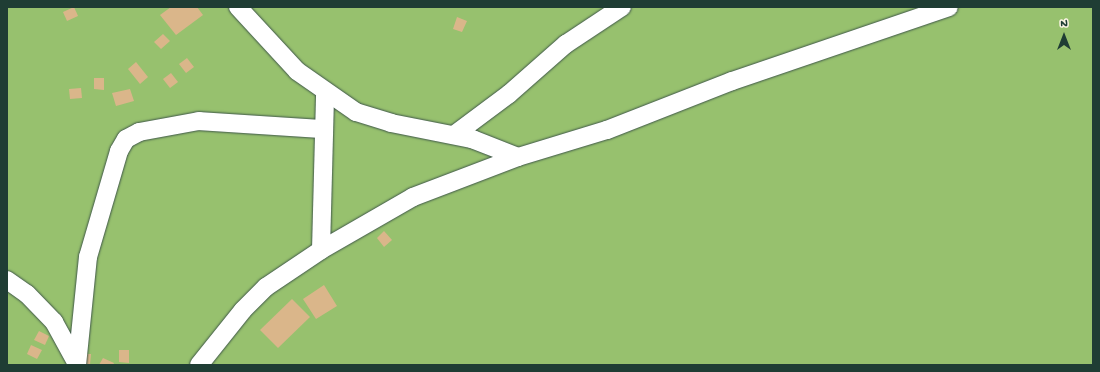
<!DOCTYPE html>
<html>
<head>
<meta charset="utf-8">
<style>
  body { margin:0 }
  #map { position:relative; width:1100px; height:372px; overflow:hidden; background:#eee3c2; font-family:"Gochi Hand",sans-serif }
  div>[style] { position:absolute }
  .green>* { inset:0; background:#97c16e }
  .building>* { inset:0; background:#dab68a }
  .roads { filter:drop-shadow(0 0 1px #3e5649) drop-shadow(0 0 1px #3e5649) }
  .minor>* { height:18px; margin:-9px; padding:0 9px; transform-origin:9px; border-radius:9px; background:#fff }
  span { translate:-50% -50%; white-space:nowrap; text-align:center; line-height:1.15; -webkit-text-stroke:4px #fcf5e5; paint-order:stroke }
  .frame { position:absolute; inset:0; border:8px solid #1f3d34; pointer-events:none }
  .north { position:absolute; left:1044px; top:16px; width:40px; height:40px; -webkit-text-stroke:3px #fcf5e5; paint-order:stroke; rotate:0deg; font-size:11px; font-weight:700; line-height:16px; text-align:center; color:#1f3d34 }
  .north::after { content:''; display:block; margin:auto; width:14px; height:18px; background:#1f3d34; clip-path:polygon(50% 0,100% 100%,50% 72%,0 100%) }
</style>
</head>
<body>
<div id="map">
  <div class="green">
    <i style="clip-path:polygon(7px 7px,1093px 7px,1093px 365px,7px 365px)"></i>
  </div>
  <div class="building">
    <i style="clip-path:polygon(74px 7px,78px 16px,67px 21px,63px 12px)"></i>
    <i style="clip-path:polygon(171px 7px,197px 7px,203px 15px,176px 35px,160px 15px)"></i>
    <i style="clip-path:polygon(457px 17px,467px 21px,462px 32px,453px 29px)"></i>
    <i style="clip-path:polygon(163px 34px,170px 41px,161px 49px,154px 42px)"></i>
    <i style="clip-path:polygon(187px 58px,194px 67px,186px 73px,179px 64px)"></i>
    <i style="clip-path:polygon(136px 62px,148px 77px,140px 84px,128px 69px)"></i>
    <i style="clip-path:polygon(171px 73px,178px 82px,170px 88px,163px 79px)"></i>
    <i style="clip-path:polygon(94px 78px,104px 78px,104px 90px,94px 89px)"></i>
    <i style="clip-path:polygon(81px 88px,82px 98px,70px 99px,69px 89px)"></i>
    <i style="clip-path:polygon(130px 89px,134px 101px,116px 106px,112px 93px)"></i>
    <i style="clip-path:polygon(384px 231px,392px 240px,384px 247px,377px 238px)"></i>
    <i style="clip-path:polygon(324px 285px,337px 306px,316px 319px,303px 299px)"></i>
    <i style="clip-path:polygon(292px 299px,310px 317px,278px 348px,260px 330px)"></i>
    <i style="clip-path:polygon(39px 331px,49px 336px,45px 345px,34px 340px)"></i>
    <i style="clip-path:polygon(31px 345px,42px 350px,37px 359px,27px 354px)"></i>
    <i style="clip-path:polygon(119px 350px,129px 350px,129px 363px,119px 362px)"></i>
    <i style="clip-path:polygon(81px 354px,91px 354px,90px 365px,80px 365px)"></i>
    <i style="clip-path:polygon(103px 358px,114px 363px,113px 365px,99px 365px)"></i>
  </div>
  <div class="roads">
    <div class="minor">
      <i style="left:238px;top:7px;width:87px;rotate:47.3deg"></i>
      <i style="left:297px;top:71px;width:72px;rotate:34.8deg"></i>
      <i style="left:356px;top:112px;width:37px;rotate:17deg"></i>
      <i style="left:391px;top:123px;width:83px;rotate:11.2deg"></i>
      <i style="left:472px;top:139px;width:49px;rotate:21.4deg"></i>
      <i style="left:454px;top:135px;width:69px;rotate:-36.7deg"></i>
      <i style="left:509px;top:94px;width:76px;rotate:-41.3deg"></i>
      <i style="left:566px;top:44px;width:67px;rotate:-33.5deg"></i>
      <i style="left:321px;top:250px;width:157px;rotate:-88.5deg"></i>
      <i style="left:7px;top:280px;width:24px;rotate:35deg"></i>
      <i style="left:27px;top:294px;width:39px;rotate:46deg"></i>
      <i style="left:54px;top:322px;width:46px;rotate:61.2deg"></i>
      <i style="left:77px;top:365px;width:109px;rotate:-84.2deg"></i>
      <i style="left:88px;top:257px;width:110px;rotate:-73.7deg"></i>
      <i style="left:119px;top:151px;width:14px;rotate:-60deg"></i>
      <i style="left:126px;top:139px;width:15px;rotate:-28deg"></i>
      <i style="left:139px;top:132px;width:61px;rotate:-10.4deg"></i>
      <i style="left:199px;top:121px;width:125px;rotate:3.7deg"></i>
      <i style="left:199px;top:365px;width:70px;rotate:-51.3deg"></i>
      <i style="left:243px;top:310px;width:33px;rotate:-45deg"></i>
      <i style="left:266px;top:287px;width:66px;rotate:-33.9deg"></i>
      <i style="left:321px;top:250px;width:106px;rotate:-29.9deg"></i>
      <i style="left:413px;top:197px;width:112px;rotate:-20.9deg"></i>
      <i style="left:518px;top:157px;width:93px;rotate:-16.9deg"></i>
      <i style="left:607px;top:130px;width:134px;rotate:-21.4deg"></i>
      <i style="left:732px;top:81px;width:229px;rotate:-18.8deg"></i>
    </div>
  </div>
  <div class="frame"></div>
  <div class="north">N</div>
</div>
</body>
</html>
